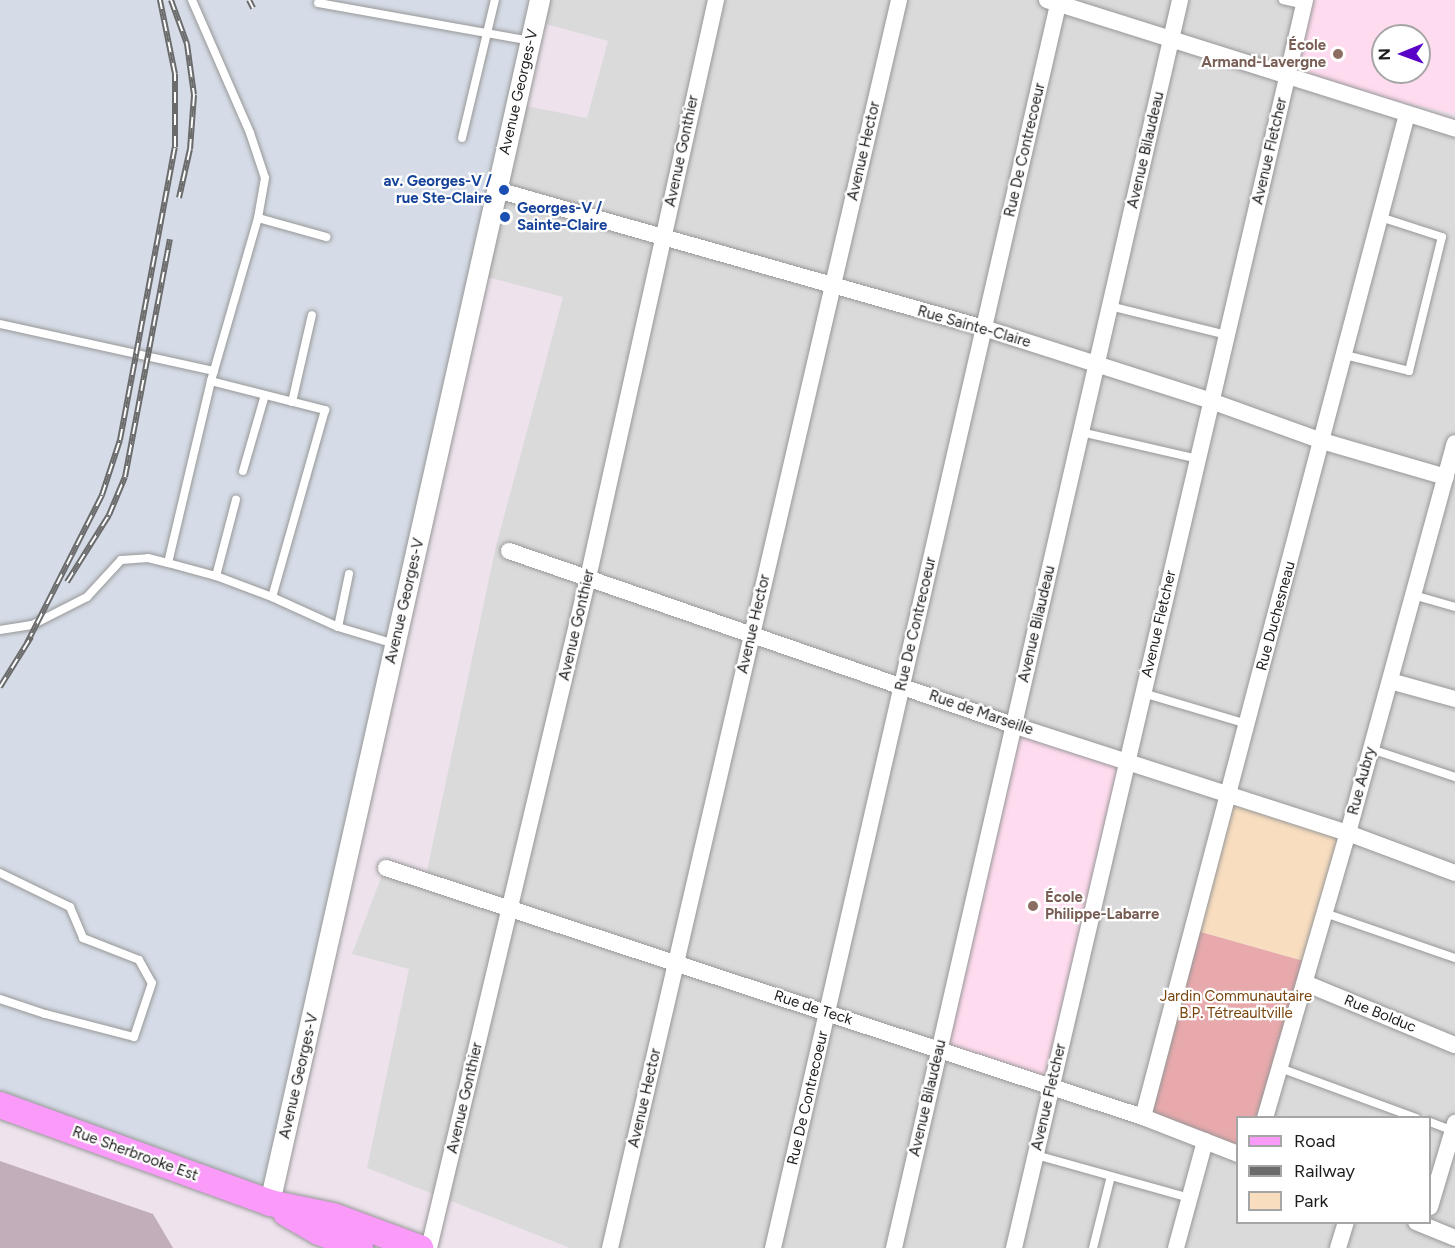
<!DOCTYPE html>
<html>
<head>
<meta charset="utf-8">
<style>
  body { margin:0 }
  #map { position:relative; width:1455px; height:1248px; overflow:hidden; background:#eee3ed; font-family:Figtree,sans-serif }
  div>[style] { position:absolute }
  .residential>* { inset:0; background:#dadadb }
  .industrial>* { inset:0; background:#d5dce7 }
  .education>* { inset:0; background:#ffdbef }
  .construction>* { inset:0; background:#c2aeba }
  .grass>* { inset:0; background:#e8a9ac }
  .park>* { inset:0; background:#f8ddbf }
  .roads { filter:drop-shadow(0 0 2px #979797) drop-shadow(0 0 2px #979797) }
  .service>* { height:8px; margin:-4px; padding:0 4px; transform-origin:4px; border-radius:4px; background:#fff }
  .minor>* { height:16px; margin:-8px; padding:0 8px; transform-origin:8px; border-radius:8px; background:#fff }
  .tertiary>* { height:20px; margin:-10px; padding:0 10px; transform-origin:10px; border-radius:10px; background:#fff }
  .primary>* { height:26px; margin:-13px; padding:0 13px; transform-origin:13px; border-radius:13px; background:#fa9bfa }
  .rail>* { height:6px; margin-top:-3px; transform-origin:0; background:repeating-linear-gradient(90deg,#fff 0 11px,#6b6b6b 0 22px); box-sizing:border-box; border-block:2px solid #6b6b6b }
  .dots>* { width:16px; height:16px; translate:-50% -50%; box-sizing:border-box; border:3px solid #fff; border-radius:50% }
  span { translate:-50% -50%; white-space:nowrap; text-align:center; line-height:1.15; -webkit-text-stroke:4.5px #fff; paint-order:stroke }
  .education-label { font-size:15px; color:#785e54; font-weight:700 }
  .right { translate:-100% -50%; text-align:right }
  .left { translate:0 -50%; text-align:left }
  .street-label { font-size:15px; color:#1d1d1d }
  .transit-label { font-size:15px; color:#164399; font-weight:700 }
  .park-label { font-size:15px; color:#79450d }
  .legend { position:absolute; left:1236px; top:1116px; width:195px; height:108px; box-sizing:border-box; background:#fff; border:2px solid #a5a5a5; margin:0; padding:8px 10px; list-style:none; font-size:18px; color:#1d1d1d }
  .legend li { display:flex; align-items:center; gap:12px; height:30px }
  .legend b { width:30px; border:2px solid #a5a5a5 }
  .north { position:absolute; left:1371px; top:24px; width:60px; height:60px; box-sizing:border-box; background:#fff; border:2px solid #a5a5a5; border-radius:50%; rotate:269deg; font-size:16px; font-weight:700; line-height:24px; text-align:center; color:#1d1d1d }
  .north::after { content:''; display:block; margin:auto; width:21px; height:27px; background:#5903c7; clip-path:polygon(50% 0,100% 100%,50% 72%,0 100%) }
</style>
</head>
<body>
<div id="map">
  <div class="residential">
    <i style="clip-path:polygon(evenodd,540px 0,1305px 0,1287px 76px,1455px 129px,1455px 1248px,570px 1248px,367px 1168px,409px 969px,352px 954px,385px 867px,425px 880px,496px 546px,563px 297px,476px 274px,516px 104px,587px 118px,608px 41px,535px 21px,540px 0,1238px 1118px,1430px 1118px,1430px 1222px,1238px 1222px,1238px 1118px)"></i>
  </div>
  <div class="industrial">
    <i style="clip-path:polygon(0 0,534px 0,266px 1195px,0 1096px)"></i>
  </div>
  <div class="education">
    <i style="clip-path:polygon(evenodd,1305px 0,1455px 0,1455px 114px,1287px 76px,1305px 0,1383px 36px,1419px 36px,1419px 72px,1383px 72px,1383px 36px)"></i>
    <i style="clip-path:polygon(1013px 725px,1127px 761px,1051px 1087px,938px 1050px)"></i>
  </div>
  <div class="construction">
    <i style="clip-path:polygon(0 1161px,153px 1214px,173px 1248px,0 1248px)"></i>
  </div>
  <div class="grass">
    <i style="clip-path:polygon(1194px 930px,1311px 963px,1265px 1117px,1238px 1118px,1237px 1154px,1143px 1117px)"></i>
  </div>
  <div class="park">
    <i style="clip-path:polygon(1228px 794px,1348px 833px,1311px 963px,1194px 930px)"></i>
  </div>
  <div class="roads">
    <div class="service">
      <i style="left:192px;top:0;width:145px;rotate:66.4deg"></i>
      <i style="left:250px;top:133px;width:47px;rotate:71.6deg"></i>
      <i style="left:265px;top:178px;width:41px;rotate:99.9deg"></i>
      <i style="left:258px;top:218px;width:170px;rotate:106.1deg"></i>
      <i style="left:211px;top:381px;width:187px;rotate:103.3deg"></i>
      <i style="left:168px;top:563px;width:50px;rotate:15.2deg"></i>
      <i style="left:216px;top:576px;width:60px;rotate:20.6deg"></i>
      <i style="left:1283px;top:0;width:22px;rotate:13deg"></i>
      <i style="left:318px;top:3px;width:216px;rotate:10.1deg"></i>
      <i style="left:462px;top:138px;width:142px;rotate:-76.6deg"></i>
      <i style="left:258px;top:218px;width:71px;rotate:15.6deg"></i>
      <i style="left:1110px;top:306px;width:121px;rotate:13.9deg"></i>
      <i style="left:0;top:324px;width:219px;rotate:12.4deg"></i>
      <i style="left:1345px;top:355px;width:66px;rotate:14deg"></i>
      <i style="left:1409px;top:371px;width:138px;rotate:-76.2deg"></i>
      <i style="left:1442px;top:237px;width:65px;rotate:-162.1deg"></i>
      <i style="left:211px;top:381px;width:118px;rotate:14.3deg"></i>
      <i style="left:325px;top:410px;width:194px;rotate:105.8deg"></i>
      <i style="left:272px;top:597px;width:72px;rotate:24.4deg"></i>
      <i style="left:292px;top:402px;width:89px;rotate:-77.1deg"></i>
      <i style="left:1081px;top:432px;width:120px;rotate:13deg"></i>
      <i style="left:243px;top:471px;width:79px;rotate:-73.9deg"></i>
      <i style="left:349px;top:574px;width:54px;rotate:101.7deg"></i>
      <i style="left:338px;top:627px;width:59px;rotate:16.6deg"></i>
      <i style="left:216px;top:576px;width:79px;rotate:-75.3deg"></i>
      <i style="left:1413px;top:595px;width:44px;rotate:15.9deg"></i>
      <i style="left:0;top:630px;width:32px;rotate:-9deg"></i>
      <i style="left:32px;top:625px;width:62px;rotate:-27deg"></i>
      <i style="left:87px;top:597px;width:50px;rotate:-47.4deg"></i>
      <i style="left:121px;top:560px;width:27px;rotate:-4deg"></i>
      <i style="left:148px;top:558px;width:21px;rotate:14deg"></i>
      <i style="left:1143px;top:693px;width:109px;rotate:16.6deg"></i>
      <i style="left:1371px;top:749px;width:89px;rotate:18.4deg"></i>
      <i style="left:0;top:873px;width:78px;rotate:25.9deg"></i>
      <i style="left:70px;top:907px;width:34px;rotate:67deg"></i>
      <i style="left:83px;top:938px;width:60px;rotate:21.4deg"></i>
      <i style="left:139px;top:960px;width:26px;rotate:61deg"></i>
      <i style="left:152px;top:983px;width:57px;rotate:108.4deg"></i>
      <i style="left:134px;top:1037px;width:92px;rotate:-165.5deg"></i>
      <i style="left:45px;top:1014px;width:47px;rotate:-161.6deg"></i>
      <i style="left:1325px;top:913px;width:138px;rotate:19.1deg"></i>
      <i style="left:1280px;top:1068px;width:145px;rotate:20.2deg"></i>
      <i style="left:1430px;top:1122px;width:25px;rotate:21deg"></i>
      <i style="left:1036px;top:1155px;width:160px;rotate:15.6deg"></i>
      <i style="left:1093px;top:1248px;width:74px;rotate:-76deg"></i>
    </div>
    <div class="minor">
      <i style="left:1047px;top:0;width:428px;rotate:17.5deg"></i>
      <i style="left:497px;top:190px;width:506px;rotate:15.82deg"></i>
      <i style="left:984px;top:328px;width:238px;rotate:17.8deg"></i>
      <i style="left:1211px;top:401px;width:118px;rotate:19.8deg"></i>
      <i style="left:1322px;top:441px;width:129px;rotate:16.2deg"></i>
      <i style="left:509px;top:551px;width:533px;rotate:19.05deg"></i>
      <i style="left:1013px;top:725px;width:352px;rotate:17.9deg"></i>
      <i style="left:1348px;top:833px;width:114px;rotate:20.5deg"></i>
      <i style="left:1390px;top:681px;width:67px;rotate:15.5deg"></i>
      <i style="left:386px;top:868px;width:797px;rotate:18.21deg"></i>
      <i style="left:1143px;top:1117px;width:102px;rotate:21.3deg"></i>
      <i style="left:1305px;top:983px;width:162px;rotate:22.5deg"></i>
      <i style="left:1143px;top:1117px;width:1037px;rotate:-75.25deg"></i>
      <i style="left:1265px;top:1118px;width:297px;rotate:-73.8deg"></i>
      <i style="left:1348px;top:833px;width:404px;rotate:-74.7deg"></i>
      <i style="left:1430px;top:1207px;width:88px;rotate:-73.4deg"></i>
      <i style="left:1416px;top:1222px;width:42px;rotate:22.3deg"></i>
      <i style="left:429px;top:1248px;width:689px;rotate:-76.65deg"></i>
      <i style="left:588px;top:578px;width:592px;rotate:-77.51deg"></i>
      <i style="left:610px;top:1248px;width:1281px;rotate:-76.96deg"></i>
      <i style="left:773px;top:1248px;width:1280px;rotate:-77.09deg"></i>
      <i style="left:894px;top:1248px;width:1280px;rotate:-77.09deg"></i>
      <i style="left:1014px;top:1248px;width:1281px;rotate:-76.87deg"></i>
      <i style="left:1176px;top:1248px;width:111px;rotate:-74.8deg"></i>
      <i style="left:1338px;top:1248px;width:27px;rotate:-73deg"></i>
    </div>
    <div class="tertiary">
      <i style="left:270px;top:1203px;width:1233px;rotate:-77.35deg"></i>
    </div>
    <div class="primary">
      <i style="left:0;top:1105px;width:287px;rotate:19.9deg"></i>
      <i style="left:270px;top:1203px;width:64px;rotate:11.7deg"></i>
      <i style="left:333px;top:1216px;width:93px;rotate:20.2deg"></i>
      <i style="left:286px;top:1213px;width:38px;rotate:30deg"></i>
      <i style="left:319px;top:1232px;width:44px;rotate:21.3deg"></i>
    </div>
  </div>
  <div class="rail">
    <i style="left:171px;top:0;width:47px;rotate:70deg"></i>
    <i style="left:187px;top:44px;width:51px;rotate:82.2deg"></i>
    <i style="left:194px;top:95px;width:54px;rotate:94.2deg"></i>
    <i style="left:190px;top:149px;width:50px;rotate:102.7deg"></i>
    <i style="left:249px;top:0;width:9px;rotate:63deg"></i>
    <i style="left:67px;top:582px;width:79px;rotate:-57.9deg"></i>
    <i style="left:109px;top:515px;width:41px;rotate:-67.2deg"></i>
    <i style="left:125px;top:477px;width:242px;rotate:-79.3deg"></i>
    <i style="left:27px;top:643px;width:166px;rotate:-63.1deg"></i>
    <i style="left:102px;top:495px;width:58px;rotate:-71.9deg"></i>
    <i style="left:120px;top:440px;width:298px;rotate:-79.4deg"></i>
    <i style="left:175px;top:147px;width:73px;rotate:-90deg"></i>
    <i style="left:175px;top:74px;width:76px;rotate:-101.5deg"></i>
    <i style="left:0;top:687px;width:59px;rotate:-58.2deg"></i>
  </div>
  <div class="dots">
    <i style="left:1338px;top:54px;background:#8d6e63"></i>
    <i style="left:504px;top:190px;background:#1a4fb4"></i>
    <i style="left:505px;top:217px;background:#1a4fb4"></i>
    <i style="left:1033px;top:906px;background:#8d6e63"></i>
  </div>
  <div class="education-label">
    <span class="right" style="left:1326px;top:54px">École<br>Armand-Lavergne</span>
    <span class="left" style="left:1045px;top:906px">École<br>Philippe-Labarre</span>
  </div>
  <div class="street-label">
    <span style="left:519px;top:92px;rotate:-77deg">Avenue Georges-V</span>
    <span style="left:1025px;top:150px;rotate:-77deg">Rue De Contrecoeur</span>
    <span style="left:1146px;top:150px;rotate:-77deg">Avenue Bilaudeau</span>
    <span style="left:682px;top:151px;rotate:-78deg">Avenue Gonthier</span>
    <span style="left:864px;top:151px;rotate:-77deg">Avenue Hector</span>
    <span style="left:1270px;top:151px;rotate:-77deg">Avenue Fletcher</span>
    <span style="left:974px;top:327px;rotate:16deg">Rue Sainte-Claire</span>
    <span style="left:405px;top:601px;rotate:-77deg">Avenue Georges-V</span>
    <span style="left:1276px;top:616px;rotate:-75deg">Rue Duchesneau</span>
    <span style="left:754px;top:624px;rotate:-77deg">Avenue Hector</span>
    <span style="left:916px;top:624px;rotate:-77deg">Rue De Contrecoeur</span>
    <span style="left:1037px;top:624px;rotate:-77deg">Avenue Bilaudeau</span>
    <span style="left:1159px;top:624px;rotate:-77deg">Avenue Fletcher</span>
    <span style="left:577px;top:625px;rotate:-77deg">Avenue Gonthier</span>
    <span style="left:981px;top:713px;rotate:19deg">Rue de Marseille</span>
    <span style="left:1362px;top:781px;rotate:-75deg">Rue Aubry</span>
    <span style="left:813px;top:1008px;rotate:18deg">Rue de Teck</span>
    <span style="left:1380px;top:1014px;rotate:22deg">Rue Bolduc</span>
    <span style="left:299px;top:1076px;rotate:-77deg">Avenue Georges-V</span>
    <span style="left:1049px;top:1097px;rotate:-77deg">Avenue Fletcher</span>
    <span style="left:465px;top:1098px;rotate:-77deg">Avenue Gonthier</span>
    <span style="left:645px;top:1098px;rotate:-77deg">Avenue Hector</span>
    <span style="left:808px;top:1098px;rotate:-77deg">Rue De Contrecoeur</span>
    <span style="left:928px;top:1098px;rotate:-77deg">Avenue Bilaudeau</span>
    <span style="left:135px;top:1154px;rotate:20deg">Rue Sherbrooke Est</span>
  </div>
  <div class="transit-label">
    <span class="right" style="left:492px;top:190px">av. Georges-V /<br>rue Ste-Claire</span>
    <span class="left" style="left:517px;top:217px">Georges-V /<br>Sainte-Claire</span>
  </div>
  <div class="park-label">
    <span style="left:1236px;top:1005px">Jardin Communautaire<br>B.P. Tétreaultville</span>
  </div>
  <ul class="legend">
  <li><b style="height:8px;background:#fa9bfa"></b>Road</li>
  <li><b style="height:8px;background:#6b6b6b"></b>Railway</li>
  <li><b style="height:16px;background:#f8ddbf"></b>Park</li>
  </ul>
  <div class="north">N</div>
</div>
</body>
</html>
